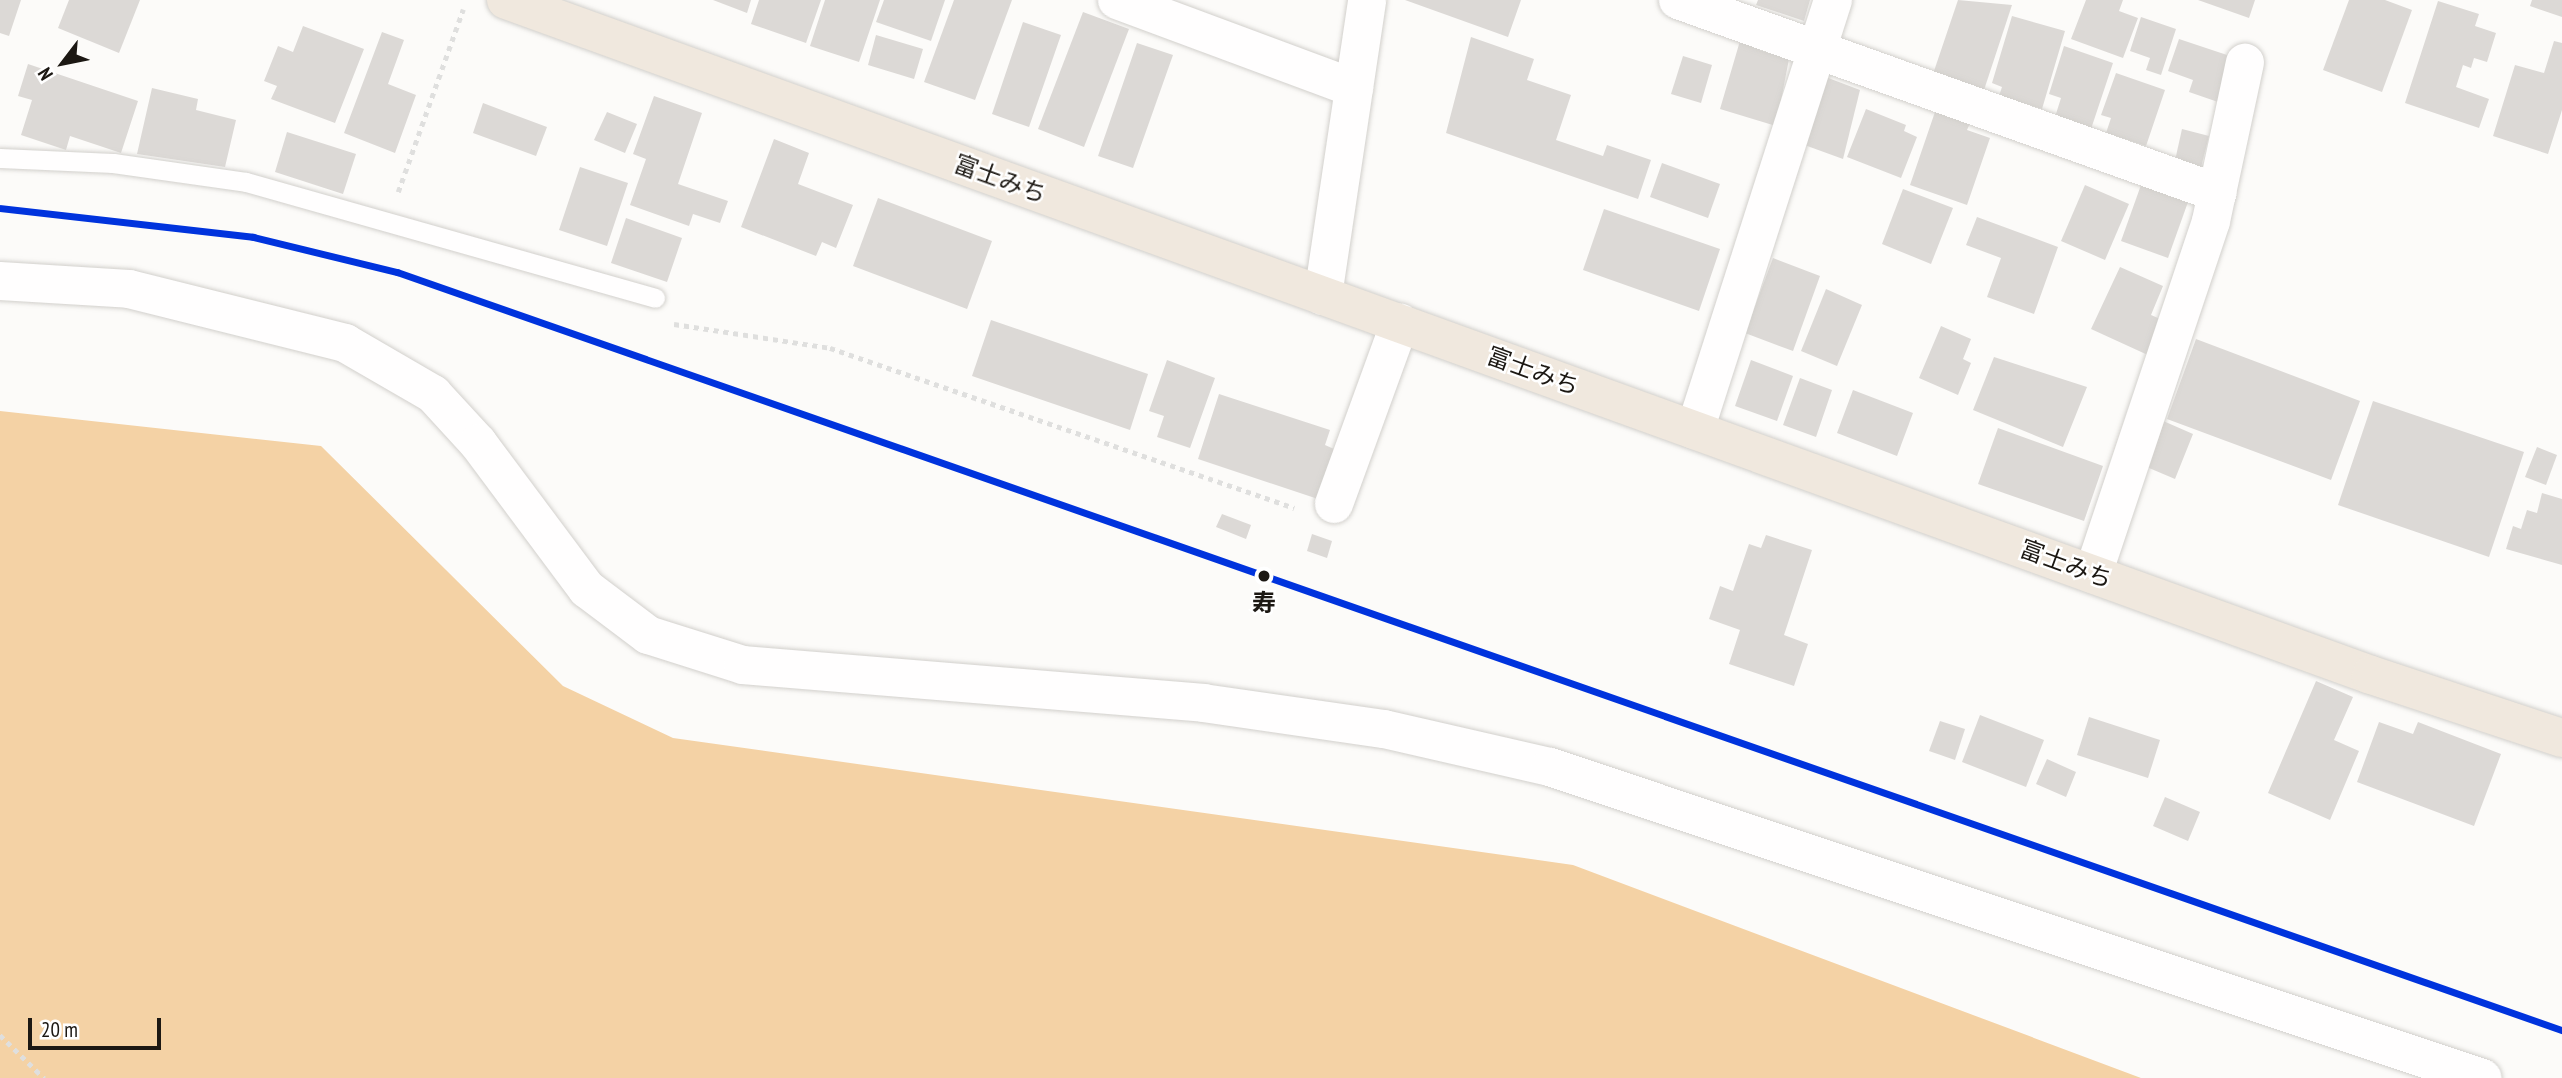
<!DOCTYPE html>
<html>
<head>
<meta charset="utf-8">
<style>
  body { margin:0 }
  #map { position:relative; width:2562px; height:1078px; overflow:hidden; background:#fcfbf9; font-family:"PT Sans Narrow","Noto Sans JP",sans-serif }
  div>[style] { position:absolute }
  .forest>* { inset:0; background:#f4d2a5 }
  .building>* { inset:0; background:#dcd9d6 }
  .path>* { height:4.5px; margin-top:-2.25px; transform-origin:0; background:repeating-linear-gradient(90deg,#dfdfde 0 5px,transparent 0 10px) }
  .roads { filter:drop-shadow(0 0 2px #d2d0cc) drop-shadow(0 0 2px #d2d0cc) }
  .service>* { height:19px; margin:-9.5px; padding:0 9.5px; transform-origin:9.5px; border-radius:9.5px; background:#fffefe }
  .minor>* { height:38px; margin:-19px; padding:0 19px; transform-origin:19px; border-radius:19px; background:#fffefe }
  .trunk>* { height:38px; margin:-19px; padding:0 19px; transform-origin:19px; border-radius:19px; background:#f0e8de }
  .rail-1>* { height:7px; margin:-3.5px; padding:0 3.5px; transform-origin:3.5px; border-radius:3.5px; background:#03d }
  .dots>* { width:19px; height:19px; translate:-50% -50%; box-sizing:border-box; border:4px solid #fff; border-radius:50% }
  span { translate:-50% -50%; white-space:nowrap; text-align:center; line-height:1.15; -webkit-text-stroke:5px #fff; paint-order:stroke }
  .street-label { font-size:24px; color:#1c1813 }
  .stop-label { font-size:24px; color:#1c1813; font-weight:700 }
  .north { position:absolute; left:28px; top:28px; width:70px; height:70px; -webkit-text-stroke:5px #fff; paint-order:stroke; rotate:238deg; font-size:19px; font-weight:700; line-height:28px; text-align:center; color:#1c1813 }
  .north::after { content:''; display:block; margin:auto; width:24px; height:32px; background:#1c1813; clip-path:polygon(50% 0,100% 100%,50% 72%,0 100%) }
  .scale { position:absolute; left:28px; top:1018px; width:133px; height:32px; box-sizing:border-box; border:4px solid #1c1813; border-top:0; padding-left:9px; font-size:21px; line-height:24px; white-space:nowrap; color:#1c1813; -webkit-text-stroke:5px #fff; paint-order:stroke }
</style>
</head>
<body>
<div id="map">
  <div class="forest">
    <i style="clip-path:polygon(0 411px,321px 446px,563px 686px,673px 738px,1573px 865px,2141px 1078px,0 1078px)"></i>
  </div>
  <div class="building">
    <i style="clip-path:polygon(0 0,21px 0,9px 36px,0 33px)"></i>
    <i style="clip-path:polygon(69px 0,140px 0,119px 53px,58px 28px)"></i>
    <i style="clip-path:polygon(713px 0,751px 0,747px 13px)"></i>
    <i style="clip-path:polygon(759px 0,821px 0,806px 43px,751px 24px)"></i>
    <i style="clip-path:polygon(825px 0,880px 0,859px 62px,810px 46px)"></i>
    <i style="clip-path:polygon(884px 0,945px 0,931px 41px,876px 22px)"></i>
    <i style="clip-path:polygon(954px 0,1012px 0,975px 100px,924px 82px)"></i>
    <i style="clip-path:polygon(1405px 0,1521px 0,1508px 37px)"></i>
    <i style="clip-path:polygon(1758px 0,1810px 0,1804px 21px,1756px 5px)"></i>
    <i style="clip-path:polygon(1958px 0,2012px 5px,1984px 90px,1933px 74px)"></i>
    <i style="clip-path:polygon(2086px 0,2123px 0,2119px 11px,2138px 18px,2123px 58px,2071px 39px)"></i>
    <i style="clip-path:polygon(2198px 0,2255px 0,2249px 18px)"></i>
    <i style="clip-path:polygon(2349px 0,2385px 0,2412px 10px,2382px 92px,2323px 70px)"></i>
    <i style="clip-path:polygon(2532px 0,2562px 0,2562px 17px,2530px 6px)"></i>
    <i style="clip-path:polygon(2438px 1px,2479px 14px,2475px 26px,2496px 33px,2487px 62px,2474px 58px,2471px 68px,2463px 65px,2456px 87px,2489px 99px,2479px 128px,2405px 103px)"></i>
    <i style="clip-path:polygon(1083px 12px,1129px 29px,1084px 147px,1038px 129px)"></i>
    <i style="clip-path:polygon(2012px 16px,2065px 31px,2042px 109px,1999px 96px,2002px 87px,1992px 83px)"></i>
    <i style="clip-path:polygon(2141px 17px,2176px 29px,2161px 75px,2146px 70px,2150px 58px,2130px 51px)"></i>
    <i style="clip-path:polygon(1023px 22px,1061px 35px,1029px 127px,992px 114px)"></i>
    <i style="clip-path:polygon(303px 26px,364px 49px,335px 123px,271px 99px,277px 86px,264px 81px,278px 46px,293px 52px)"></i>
    <i style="clip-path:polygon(382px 32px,404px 40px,388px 84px,416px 95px,395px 153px,344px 133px)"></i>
    <i style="clip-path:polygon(1742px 34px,1763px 40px,1759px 50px,1789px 59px,1776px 126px,1720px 109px)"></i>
    <i style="clip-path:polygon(876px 35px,923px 49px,914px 79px,868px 65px)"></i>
    <i style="clip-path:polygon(1471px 37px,1534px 59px,1527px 80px,1571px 95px,1556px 140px,1603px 156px,1607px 145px,1651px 160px,1638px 199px,1446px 133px)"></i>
    <i style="clip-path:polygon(2179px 39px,2233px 57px,2218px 102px,2189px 92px,2193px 80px,2168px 71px)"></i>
    <i style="clip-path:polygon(2554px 41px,2562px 43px,2562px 110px,2548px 154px,2493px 136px,2515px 65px,2544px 73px)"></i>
    <i style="clip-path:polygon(1137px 43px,1173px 55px,1133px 168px,1098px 156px)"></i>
    <i style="clip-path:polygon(2064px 46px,2113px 63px,2091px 129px,2055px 117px,2061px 98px,2049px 94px)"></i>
    <i style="clip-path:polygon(1683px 56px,1712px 65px,1701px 103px,1671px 94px)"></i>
    <i style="clip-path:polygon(28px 64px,138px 101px,121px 153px,70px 136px,66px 150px,21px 135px,32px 100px,18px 96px)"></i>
    <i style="clip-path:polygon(2116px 73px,2165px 90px,2146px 146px,2106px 133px,2111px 118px,2101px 115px)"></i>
    <i style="clip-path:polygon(1823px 76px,1860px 90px,1843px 159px,1799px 143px)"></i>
    <i style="clip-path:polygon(152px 88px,198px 99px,196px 110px,236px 120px,225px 167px,137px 154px)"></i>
    <i style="clip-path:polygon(654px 96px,702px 113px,678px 184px,728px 201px,720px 223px,693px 214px,689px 226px,630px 205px,646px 159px,633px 154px)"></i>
    <i style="clip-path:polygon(483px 103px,547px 127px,536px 156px,473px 133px)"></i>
    <i style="clip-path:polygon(1866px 109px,1906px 125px,1904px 131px,1917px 137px,1901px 178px,1847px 157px)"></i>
    <i style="clip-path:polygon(1936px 109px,1971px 121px,1967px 130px,1990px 138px,1967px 205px,1910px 185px)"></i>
    <i style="clip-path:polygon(607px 112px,637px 124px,625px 153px,594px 140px)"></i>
    <i style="clip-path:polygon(2182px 129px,2209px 136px,2200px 171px,2174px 165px)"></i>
    <i style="clip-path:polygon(287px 132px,356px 154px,343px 194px,275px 172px)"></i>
    <i style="clip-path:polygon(774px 139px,809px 153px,798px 184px,853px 205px,836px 248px,822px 242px,816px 256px,741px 227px)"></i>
    <i style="clip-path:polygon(1662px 163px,1720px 184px,1708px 218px,1650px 197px)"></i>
    <i style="clip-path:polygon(580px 167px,628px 183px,607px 246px,559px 230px)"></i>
    <i style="clip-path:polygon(2085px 185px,2129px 204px,2105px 260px,2061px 241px)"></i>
    <i style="clip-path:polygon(2141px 185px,2188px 202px,2168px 258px,2121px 241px)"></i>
    <i style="clip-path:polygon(1903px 189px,1953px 208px,1931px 264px,1882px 244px)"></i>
    <i style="clip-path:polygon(878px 198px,992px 241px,967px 309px,853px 266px)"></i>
    <i style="clip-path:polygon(1604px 209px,1720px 249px,1699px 311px,1583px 270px)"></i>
    <i style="clip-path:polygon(1977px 217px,2058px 247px,2034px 314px,1987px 297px,2001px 258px,1966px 245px)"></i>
    <i style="clip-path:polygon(626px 218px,682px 238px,667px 282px,611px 263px)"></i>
    <i style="clip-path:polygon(1773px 258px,1820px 276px,1793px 351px,1745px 333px)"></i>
    <i style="clip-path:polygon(2120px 267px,2163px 286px,2151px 315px,2165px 321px,2150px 356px,2091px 329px)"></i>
    <i style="clip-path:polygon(1826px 289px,1862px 305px,1837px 366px,1801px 351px)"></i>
    <i style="clip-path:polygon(991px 320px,1148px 374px,1130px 430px,972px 376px)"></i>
    <i style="clip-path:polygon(1941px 326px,1971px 339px,1963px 359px,1971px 363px,1958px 395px,1919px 378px)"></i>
    <i style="clip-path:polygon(2196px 339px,2360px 401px,2331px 480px,2167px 419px)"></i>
    <i style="clip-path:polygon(1994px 357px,2087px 387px,2063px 447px,1973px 410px)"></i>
    <i style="clip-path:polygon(1167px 360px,1215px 378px,1190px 448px,1157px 437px,1164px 416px,1149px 411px)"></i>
    <i style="clip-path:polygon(1751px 360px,1793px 376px,1777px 421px,1735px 406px)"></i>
    <i style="clip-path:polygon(1800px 378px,1832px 390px,1816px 437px,1783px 425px)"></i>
    <i style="clip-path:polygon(1853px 390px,1913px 413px,1897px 456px,1837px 433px)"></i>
    <i style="clip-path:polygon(1219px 394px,1330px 430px,1325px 445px,1334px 449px,1318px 499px,1198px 459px)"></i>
    <i style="clip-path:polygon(2373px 401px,2524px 452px,2489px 557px,2338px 505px)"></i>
    <i style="clip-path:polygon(2161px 420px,2193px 434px,2175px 479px,2142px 465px)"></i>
    <i style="clip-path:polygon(1998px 428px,2103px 466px,2084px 521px,1978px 484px)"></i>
    <i style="clip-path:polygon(2537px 447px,2557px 455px,2546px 485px,2525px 477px)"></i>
    <i style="clip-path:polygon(2542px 493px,2562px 499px,2562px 565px,2506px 549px,2513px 526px,2521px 529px,2527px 510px,2537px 513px)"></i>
    <i style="clip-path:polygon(1222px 514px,1251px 525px,1246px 539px,1216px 527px)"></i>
    <i style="clip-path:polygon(1312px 534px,1332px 541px,1327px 558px,1307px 551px)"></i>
    <i style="clip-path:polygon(1766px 535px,1812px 550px,1784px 635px,1808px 644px,1794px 686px,1729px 664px,1740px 630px,1709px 619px,1720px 586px,1733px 591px,1749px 544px,1761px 548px)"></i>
    <i style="clip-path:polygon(2316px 681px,2353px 697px,2334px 740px,2359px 751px,2330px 820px,2268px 793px)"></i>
    <i style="clip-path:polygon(1980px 715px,2044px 740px,2026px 787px,1962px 762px)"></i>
    <i style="clip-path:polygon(2089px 717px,2160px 740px,2148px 778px,2077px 755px)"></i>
    <i style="clip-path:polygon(1940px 721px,1965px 729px,1955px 760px,1929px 751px)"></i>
    <i style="clip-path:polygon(2379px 722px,2413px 734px,2418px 722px,2501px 754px,2474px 826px,2357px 782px)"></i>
    <i style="clip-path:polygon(2047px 759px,2076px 772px,2066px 797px,2036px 784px)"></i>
    <i style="clip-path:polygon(2165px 797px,2200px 812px,2188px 841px,2153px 826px)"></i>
  </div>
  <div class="path">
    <i style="left:398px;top:192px;width:194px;rotate:-70.4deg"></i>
    <i style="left:674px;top:324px;width:158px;rotate:8.7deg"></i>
    <i style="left:830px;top:348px;width:491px;rotate:19deg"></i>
    <i style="left:0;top:1035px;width:62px;rotate:44.3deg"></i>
  </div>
  <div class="roads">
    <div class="service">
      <i style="left:0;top:158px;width:113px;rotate:2.5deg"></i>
      <i style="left:113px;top:163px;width:134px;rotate:8.1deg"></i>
      <i style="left:246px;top:182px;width:425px;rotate:15.8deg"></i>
    </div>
    <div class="minor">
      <i style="left:1117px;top:0;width:253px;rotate:20.4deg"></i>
      <i style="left:1678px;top:0;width:573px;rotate:19.67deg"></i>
      <i style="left:0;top:281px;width:129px;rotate:3.5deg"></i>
      <i style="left:129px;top:289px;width:223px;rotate:14deg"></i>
      <i style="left:345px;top:343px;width:102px;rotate:30.1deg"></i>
      <i style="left:433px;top:394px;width:67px;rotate:47.4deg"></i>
      <i style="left:478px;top:443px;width:182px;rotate:53.3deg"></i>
      <i style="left:587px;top:589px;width:76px;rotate:37deg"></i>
      <i style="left:648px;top:635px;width:100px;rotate:17.5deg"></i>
      <i style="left:743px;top:665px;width:462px;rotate:4.7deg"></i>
      <i style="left:1203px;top:703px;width:183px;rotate:8.2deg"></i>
      <i style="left:1384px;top:729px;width:170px;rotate:12.9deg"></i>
      <i style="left:1550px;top:767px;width:983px;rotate:18.45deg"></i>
      <i style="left:1323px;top:296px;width:299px;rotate:-81.5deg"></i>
      <i style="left:1695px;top:430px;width:452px;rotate:-72.2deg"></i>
      <i style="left:1334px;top:504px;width:193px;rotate:-70deg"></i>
      <i style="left:2093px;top:574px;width:372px;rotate:-71.5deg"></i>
      <i style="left:2211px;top:221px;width:162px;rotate:-77.9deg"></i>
    </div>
    <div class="trunk">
      <i style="left:506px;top:0;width:1983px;rotate:19.9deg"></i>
      <i style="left:2371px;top:675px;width:201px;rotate:18.3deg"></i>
    </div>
  </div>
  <div class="rail-1">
    <i style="left:0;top:208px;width:255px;rotate:6.5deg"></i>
    <i style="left:253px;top:237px;width:148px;rotate:13.7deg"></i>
    <i style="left:397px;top:272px;width:2294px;rotate:19.3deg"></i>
  </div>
  <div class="dots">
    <i style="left:1264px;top:576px;background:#1c1813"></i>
  </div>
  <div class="street-label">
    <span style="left:1000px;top:179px;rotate:20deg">富士みち</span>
    <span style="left:1533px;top:371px;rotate:20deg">富士みち</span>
    <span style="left:2066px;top:564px;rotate:20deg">富士みち</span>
  </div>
  <div class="stop-label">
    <span style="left:1264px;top:603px">寿</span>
  </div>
  <div class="north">N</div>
  <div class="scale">20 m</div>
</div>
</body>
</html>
